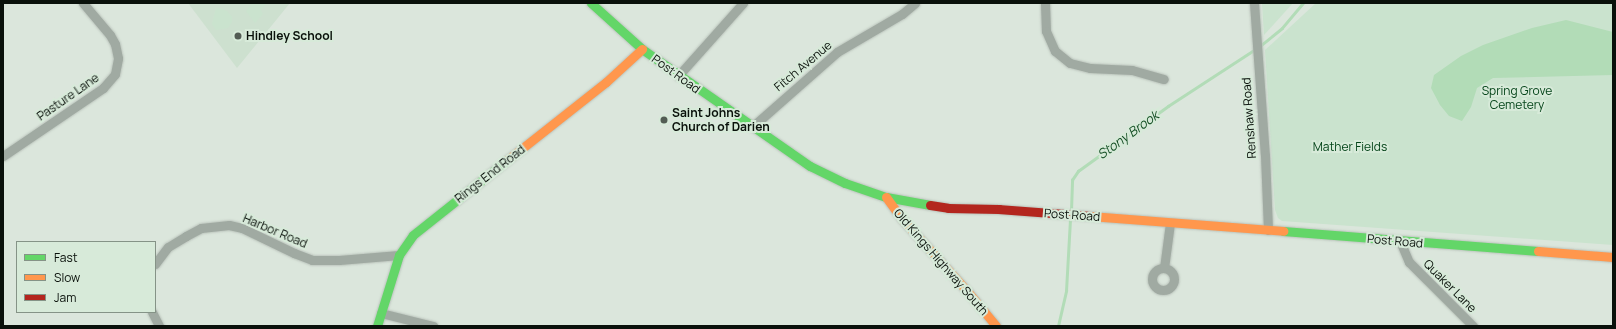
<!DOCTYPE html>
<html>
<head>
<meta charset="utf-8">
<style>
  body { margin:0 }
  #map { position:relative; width:1616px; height:329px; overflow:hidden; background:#dbe6dc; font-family:Manrope,sans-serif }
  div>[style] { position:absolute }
  .built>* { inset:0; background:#cde0cf }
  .green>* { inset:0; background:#cae3ce }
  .water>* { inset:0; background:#b2dcb7 }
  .stream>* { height:2.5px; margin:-1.25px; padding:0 1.25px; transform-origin:1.25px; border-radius:1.25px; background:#b2dcb7 }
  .roads { filter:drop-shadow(0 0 1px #bac3bb) drop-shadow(0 0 1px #bac3bb) }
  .street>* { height:9px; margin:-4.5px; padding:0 4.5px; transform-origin:4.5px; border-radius:4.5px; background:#a0aaa2 }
  .street>.ring { margin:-4.5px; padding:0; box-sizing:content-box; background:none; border:9px solid #a0aaa2; border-radius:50% }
  .fast>* { height:9px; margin:-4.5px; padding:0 4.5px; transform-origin:4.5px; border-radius:4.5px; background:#63d668 }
  .slow>* { height:9px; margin:-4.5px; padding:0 4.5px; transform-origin:4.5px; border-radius:4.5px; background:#ff974d }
  .jam>* { height:9px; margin:-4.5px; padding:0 4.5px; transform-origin:4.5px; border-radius:4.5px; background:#b3261e }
  .dots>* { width:11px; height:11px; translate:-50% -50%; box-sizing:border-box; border:2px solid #d7ead9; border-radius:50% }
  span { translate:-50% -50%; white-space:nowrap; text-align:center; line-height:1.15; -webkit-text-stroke:4px #d7ead9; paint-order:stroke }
  .poi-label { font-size:12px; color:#0a110b; font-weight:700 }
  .left { translate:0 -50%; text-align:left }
  .street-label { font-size:12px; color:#0a110b }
  .park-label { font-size:12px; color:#05451a }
  .water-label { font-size:13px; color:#134e23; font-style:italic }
  .frame { position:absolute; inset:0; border:4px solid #0a110b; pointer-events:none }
  .legend { position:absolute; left:16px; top:241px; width:140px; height:72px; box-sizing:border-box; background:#d7ead9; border:1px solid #859387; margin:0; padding:5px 7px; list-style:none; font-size:12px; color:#0a110b }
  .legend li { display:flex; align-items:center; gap:8px; height:20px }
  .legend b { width:20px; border:1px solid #859387 }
</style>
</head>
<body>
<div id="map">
  <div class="built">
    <i style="clip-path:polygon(188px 3px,290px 3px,237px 68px)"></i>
  </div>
  <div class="green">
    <i style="clip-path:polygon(252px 3px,267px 3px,261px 10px,263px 14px,255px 23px,246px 11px)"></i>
    <i style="clip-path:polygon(1262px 3px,1293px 3px,1264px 35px)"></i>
    <i style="clip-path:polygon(1316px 3px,1613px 3px,1613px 245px,1282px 221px,1278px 218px,1275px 210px,1265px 50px)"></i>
    <i style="clip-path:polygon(216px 8px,219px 8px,227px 11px,232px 17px,232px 22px,228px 28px,216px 30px,212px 24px)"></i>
  </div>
  <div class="water">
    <i style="clip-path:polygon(1566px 20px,1613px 32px,1613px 75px,1493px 78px,1477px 88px,1471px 107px,1462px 121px,1449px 116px,1440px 105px,1431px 88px,1434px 75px,1461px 56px,1483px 45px,1532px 28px)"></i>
  </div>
  <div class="stream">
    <i style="left:1260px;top:46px;width:28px;rotate:-39deg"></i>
    <i style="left:1282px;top:28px;width:33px;rotate:-50deg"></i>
    <i style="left:1071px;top:211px;width:31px;rotate:-88deg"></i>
    <i style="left:1072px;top:180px;width:11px;rotate:-56deg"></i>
    <i style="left:1078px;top:171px;width:111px;rotate:-35.8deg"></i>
    <i style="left:1168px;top:106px;width:103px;rotate:-33.1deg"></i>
    <i style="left:1058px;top:326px;width:36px;rotate:-77deg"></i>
    <i style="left:1066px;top:291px;width:71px;rotate:-86.8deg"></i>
  </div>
  <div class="roads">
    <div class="street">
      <i style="left:1045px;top:3px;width:28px;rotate:88deg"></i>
      <i style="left:1046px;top:31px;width:22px;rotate:66deg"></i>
      <i style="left:1055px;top:51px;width:19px;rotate:39deg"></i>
      <i style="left:1070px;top:63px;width:21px;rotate:14deg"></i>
      <i style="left:1090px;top:68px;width:42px;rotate:2.7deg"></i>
      <i style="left:1132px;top:70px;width:33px;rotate:16deg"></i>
      <i style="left:1254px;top:3px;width:152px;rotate:85.9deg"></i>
      <i style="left:1265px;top:155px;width:75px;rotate:87.7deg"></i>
      <i style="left:678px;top:76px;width:98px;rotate:-48.3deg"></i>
      <i style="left:752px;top:127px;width:113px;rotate:-41.4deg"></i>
      <i style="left:837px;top:52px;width:75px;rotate:-30.3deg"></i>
      <i style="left:902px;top:14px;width:17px;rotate:-40deg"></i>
      <i style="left:3px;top:156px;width:121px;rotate:-34.2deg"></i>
      <i style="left:103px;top:88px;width:18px;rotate:-49deg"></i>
      <i style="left:115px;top:74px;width:16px;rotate:-79deg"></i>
      <i style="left:118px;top:58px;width:14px;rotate:-102deg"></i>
      <i style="left:115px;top:44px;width:10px;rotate:-119deg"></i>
      <i style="left:110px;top:35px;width:42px;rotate:-130.2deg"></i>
      <i style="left:1400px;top:241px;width:23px;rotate:67deg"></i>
      <i style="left:1409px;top:262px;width:91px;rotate:45deg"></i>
      <i style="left:155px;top:264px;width:21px;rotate:-53deg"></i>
      <i style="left:168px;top:247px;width:21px;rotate:-31deg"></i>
      <i style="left:186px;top:236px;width:17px;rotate:-28deg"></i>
      <i style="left:201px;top:228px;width:28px;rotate:-6deg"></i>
      <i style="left:229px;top:225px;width:13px;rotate:13deg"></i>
      <i style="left:242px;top:228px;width:58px;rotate:25.7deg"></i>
      <i style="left:294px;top:253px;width:19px;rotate:21deg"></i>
      <i style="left:312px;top:260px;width:27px"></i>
      <i style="left:339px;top:260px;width:60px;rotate:-4.8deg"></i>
      <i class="ring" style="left:1152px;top:268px;width:13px;height:13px"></i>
      <i style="left:1164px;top:268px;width:45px;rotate:-82.4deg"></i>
      <i style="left:152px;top:312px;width:16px;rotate:63deg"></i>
      <i style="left:381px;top:313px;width:54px;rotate:14deg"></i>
    </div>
    <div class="fast">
      <i style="left:591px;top:3px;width:69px;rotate:42deg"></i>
      <i style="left:642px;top:49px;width:205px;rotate:34.9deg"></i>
      <i style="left:810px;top:166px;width:39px;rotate:26deg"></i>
      <i style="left:845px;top:183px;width:43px;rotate:18.9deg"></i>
      <i style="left:886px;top:197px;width:45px;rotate:10.3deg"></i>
      <i style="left:1283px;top:231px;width:256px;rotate:4.5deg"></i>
      <i style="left:377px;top:326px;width:74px;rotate:-72.8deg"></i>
      <i style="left:399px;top:255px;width:24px;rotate:-55deg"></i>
      <i style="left:413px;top:235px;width:119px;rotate:-38.5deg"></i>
    </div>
    <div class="slow">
      <i style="left:506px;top:161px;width:127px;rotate:-38.3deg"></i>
      <i style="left:606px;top:82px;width:49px;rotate:-42.5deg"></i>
      <i style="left:886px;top:197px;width:27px;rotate:54deg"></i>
      <i style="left:902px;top:219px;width:98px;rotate:47.9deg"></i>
      <i style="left:968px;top:292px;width:44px;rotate:50.5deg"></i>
      <i style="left:1090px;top:216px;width:194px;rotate:4.4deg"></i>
      <i style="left:1538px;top:251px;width:75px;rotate:4.6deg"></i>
    </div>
    <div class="jam">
      <i style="left:930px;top:205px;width:18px;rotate:9deg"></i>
      <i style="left:948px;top:208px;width:51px;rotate:1.1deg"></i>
      <i style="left:999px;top:209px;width:91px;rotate:4.4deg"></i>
    </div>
  </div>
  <div class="dots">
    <i style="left:238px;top:36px;background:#535c54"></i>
    <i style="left:664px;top:120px;background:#535c54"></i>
  </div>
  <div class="poi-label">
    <span class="left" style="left:246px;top:36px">Hindley School</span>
    <span class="left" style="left:672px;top:120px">Saint Johns<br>Church of Darien</span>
  </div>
  <div class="street-label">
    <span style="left:803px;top:66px;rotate:-40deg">Fitch Avenue</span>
    <span style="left:676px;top:74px;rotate:36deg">Post Road</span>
    <span style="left:68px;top:97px;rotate:-35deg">Pasture Lane</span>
    <span style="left:1249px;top:118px;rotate:-94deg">Renshaw Road</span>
    <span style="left:490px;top:174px;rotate:-38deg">Rings End Road</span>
    <span style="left:1072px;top:215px;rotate:4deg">Post Road</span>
    <span style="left:275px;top:231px;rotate:23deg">Harbor Road</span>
    <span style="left:1395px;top:241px;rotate:5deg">Post Road</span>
    <span style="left:941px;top:262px;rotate:49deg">Old Kings Highway South</span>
    <span style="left:1450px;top:286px;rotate:45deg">Quaker Lane</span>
  </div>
  <div class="park-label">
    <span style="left:1517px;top:98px">Spring Grove<br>Cemetery</span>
    <span style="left:1350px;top:147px">Mather Fields</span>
  </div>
  <div class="water-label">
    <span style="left:1128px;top:135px;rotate:-36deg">Stony Brook</span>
  </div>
  <div class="frame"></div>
  <ul class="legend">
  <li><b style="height:5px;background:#63d668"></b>Fast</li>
  <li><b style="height:5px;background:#ff974d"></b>Slow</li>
  <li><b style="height:5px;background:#b3261e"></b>Jam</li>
  </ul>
</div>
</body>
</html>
